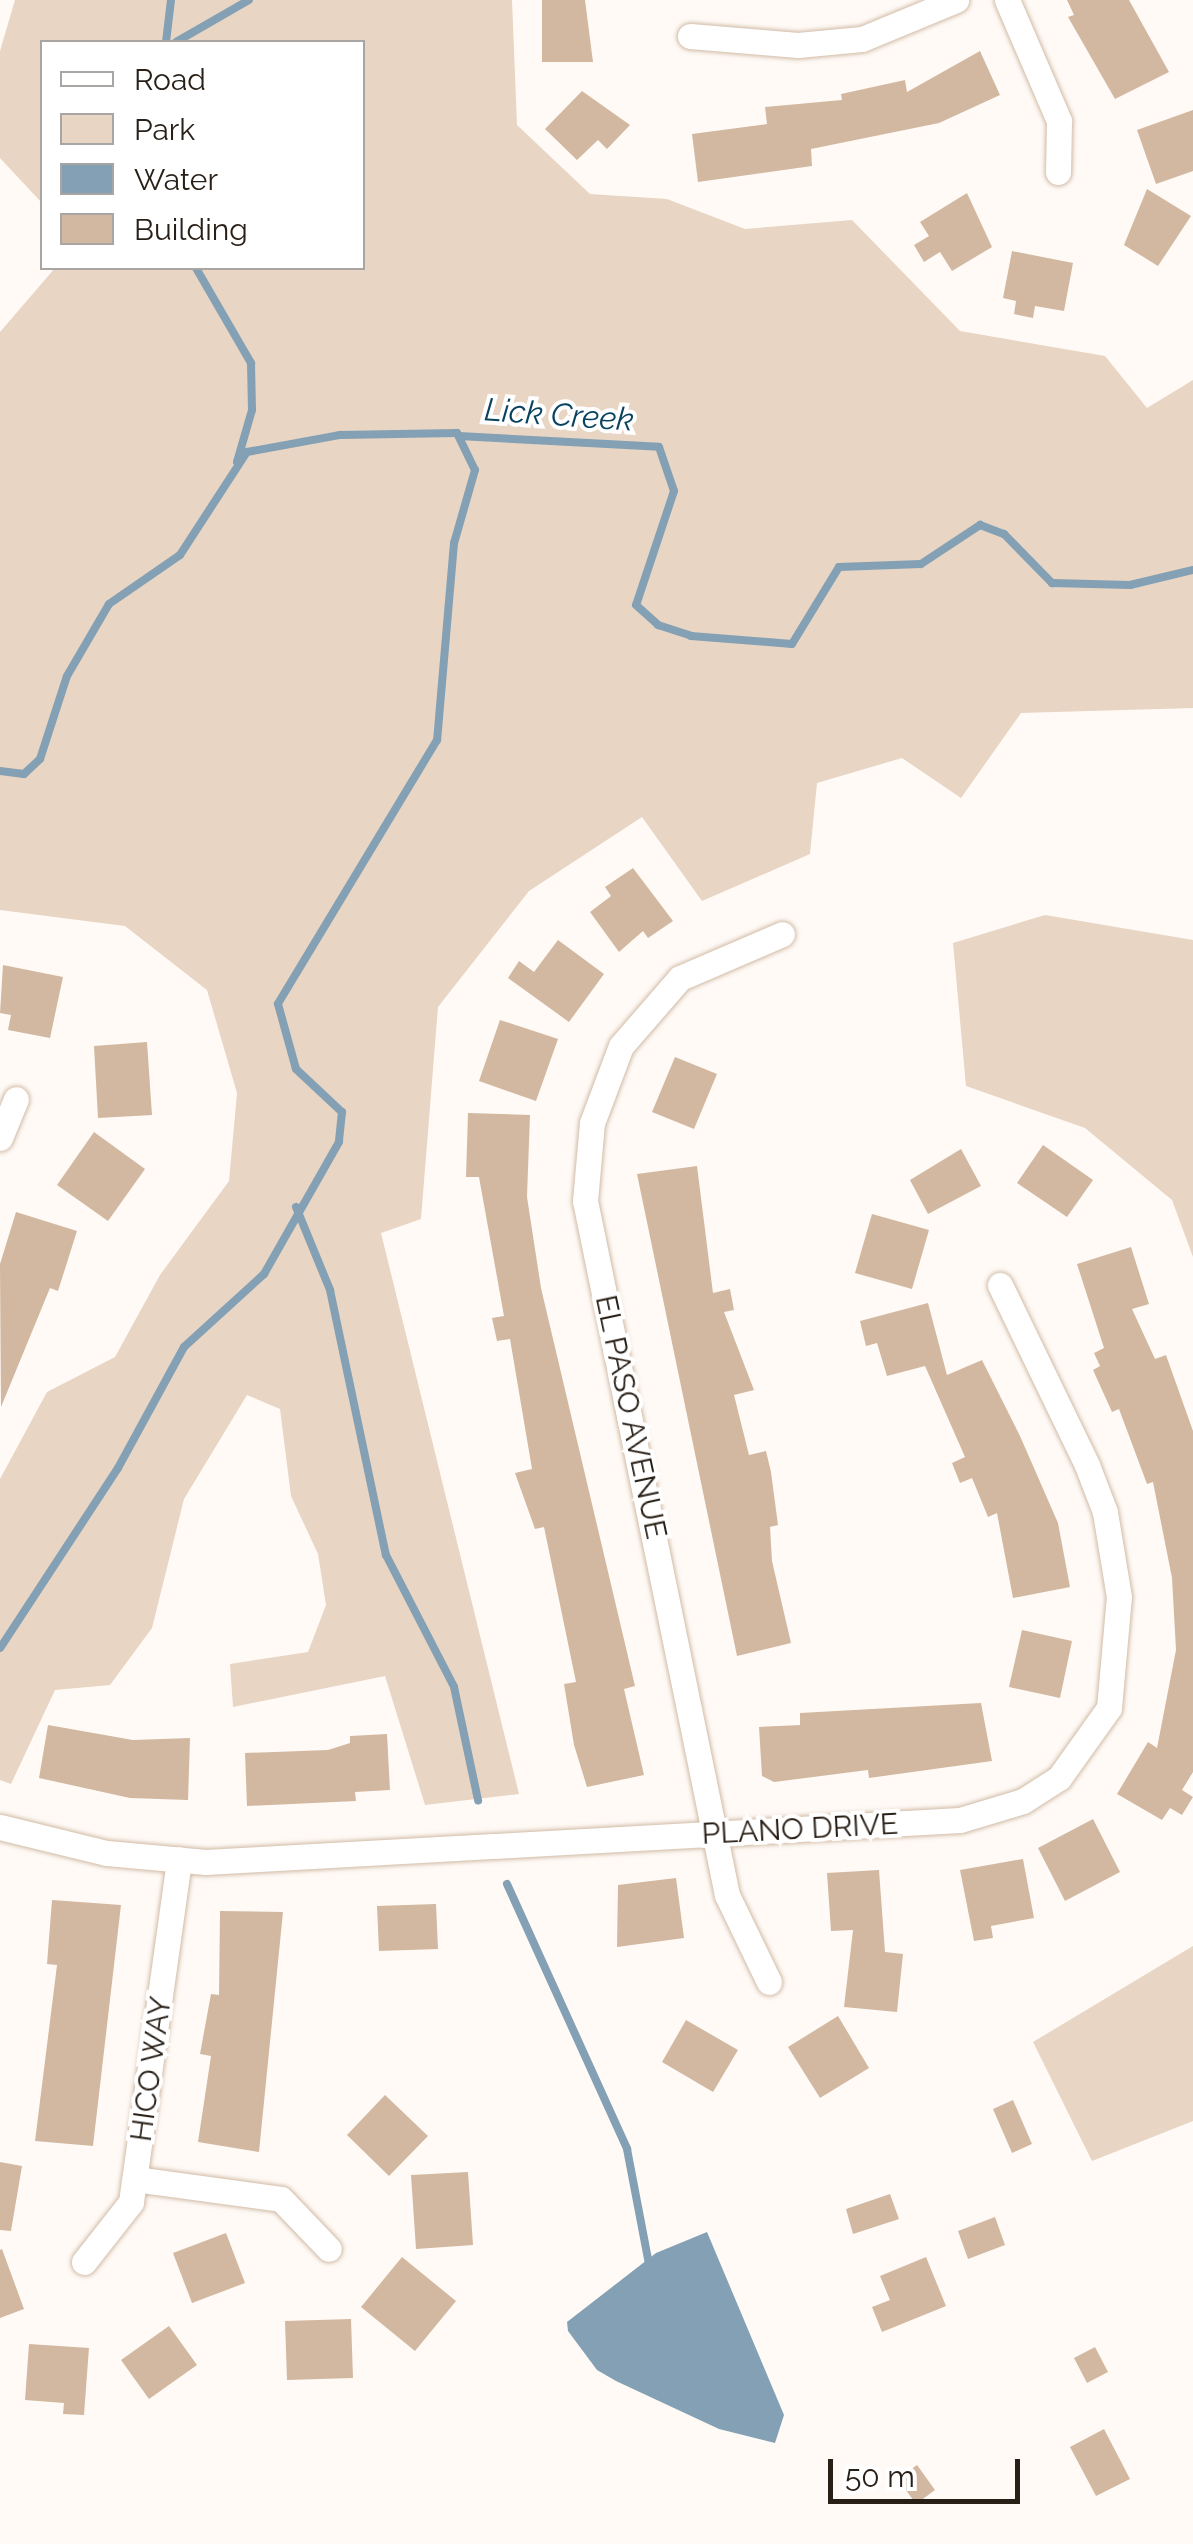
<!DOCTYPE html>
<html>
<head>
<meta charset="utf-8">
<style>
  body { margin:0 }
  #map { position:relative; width:1193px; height:2544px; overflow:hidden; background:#fffaf6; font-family:Raleway,sans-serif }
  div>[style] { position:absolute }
  .green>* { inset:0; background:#e8d5c3 }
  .water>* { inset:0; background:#83a0b4 }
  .stream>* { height:8px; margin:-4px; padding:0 4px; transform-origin:4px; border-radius:4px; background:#83a0b4 }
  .building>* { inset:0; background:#d2b8a0 }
  .roads { filter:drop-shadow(0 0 2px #d1bba6) drop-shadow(0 0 2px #d1bba6) }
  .minor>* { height:25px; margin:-12.5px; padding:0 12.5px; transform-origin:12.5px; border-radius:12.5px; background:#fff }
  span { translate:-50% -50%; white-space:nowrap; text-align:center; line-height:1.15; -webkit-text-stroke:8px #fff; paint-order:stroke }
  .street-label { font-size:30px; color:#281f17 }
  .water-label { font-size:32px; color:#09425f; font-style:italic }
  .legend { position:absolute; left:40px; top:40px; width:325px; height:230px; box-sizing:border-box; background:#fff; border:2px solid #a9a5a2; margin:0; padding:12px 18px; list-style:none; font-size:30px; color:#281f17 }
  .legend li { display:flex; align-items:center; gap:20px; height:50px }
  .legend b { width:50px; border:2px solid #a9a5a2 }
  .scale { position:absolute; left:828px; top:2459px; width:192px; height:45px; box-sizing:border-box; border:5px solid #281f17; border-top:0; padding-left:12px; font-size:30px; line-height:35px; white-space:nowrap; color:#281f17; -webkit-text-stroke:8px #fff; paint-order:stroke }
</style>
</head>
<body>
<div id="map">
  <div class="green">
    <i style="clip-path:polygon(15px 0,512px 0,517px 125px,590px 194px,667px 199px,745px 229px,852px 220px,960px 331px,1105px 356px,1147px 408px,1193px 380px,1193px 708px,1021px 713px,961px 798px,902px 758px,817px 783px,810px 854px,702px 901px,642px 817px,529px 891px,438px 1007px,421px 1219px,381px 1233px,519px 1794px,425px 1805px,385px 1676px,233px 1707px,230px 1664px,308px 1652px,326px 1605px,318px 1554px,291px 1496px,280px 1409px,247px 1395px,184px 1499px,152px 1628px,110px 1685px,55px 1690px,11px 1784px,0 1780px,0 1479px,47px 1392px,115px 1357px,160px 1275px,229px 1181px,237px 1093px,207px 990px,125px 926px,0 910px,0 332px,55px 268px,362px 268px,362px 42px,42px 42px,42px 203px,0 158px,0 51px)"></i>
    <i style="clip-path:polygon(1045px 915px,1193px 940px,1193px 1257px,1172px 1200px,1085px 1128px,966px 1086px,953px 943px)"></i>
    <i style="clip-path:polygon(1193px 1946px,1193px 2121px,1092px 2161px,1033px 2042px)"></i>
  </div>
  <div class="water">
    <i style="clip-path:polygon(707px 2232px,784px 2415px,775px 2443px,719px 2429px,616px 2381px,597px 2370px,568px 2331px,567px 2322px,656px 2253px)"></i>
  </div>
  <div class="stream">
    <i style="left:166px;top:42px;width:42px;rotate:-83.2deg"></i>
    <i style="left:176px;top:42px;width:84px;rotate:-29.9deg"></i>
    <i style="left:196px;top:268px;width:110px;rotate:59.9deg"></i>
    <i style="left:251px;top:363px;width:47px;rotate:88.8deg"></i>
    <i style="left:252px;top:410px;width:54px;rotate:106.1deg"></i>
    <i style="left:459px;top:436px;width:200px;rotate:3.1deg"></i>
    <i style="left:659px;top:447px;width:46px;rotate:71.2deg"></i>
    <i style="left:674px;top:491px;width:120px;rotate:108.4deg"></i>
    <i style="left:636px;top:605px;width:30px;rotate:42deg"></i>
    <i style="left:658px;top:625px;width:35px;rotate:18deg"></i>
    <i style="left:691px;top:636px;width:101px;rotate:4.5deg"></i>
    <i style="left:792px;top:644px;width:90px;rotate:-58.6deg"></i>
    <i style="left:839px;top:567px;width:82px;rotate:-2.1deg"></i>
    <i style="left:921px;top:564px;width:71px;rotate:-33.5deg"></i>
    <i style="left:980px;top:525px;width:26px;rotate:21deg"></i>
    <i style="left:1004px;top:534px;width:69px;rotate:45.6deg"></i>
    <i style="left:1052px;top:583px;width:78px;rotate:1.5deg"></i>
    <i style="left:1130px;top:585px;width:65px;rotate:-13.4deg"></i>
    <i style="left:0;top:771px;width:24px;rotate:7deg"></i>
    <i style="left:24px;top:774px;width:22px;rotate:-43deg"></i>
    <i style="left:40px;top:759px;width:87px;rotate:-72deg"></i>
    <i style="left:67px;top:676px;width:83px;rotate:-59.7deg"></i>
    <i style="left:109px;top:604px;width:86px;rotate:-34.6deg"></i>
    <i style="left:180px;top:555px;width:123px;rotate:-57deg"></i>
    <i style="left:247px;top:452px;width:95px;rotate:-10.4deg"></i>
    <i style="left:340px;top:435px;width:117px;rotate:-1deg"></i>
    <i style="left:457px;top:433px;width:41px;rotate:64.1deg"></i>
    <i style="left:475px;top:470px;width:76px;rotate:106deg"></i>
    <i style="left:454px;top:543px;width:198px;rotate:94.9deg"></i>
    <i style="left:437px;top:740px;width:308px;rotate:121.1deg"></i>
    <i style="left:278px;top:1004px;width:67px;rotate:74.5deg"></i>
    <i style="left:296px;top:1069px;width:63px;rotate:43.1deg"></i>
    <i style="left:342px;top:1112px;width:30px;rotate:96deg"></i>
    <i style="left:339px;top:1142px;width:152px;rotate:119.6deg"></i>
    <i style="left:264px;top:1274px;width:108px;rotate:137.6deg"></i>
    <i style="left:184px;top:1347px;width:138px;rotate:118.6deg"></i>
    <i style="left:118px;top:1468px;width:215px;rotate:123.2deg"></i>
    <i style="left:296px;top:1207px;width:90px;rotate:67.7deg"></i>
    <i style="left:330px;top:1290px;width:271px;rotate:78.1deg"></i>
    <i style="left:386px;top:1555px;width:148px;rotate:62.7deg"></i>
    <i style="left:454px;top:1687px;width:116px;rotate:78deg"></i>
    <i style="left:507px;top:1884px;width:291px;rotate:65.6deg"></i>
    <i style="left:627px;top:2149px;width:123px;rotate:79.2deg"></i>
  </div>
  <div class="building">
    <i style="clip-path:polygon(542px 0,585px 0,593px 62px,542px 62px)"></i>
    <i style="clip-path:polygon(1067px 0,1129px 0,1169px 72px,1115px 99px,1068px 17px,1074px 15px)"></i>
    <i style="clip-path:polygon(980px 51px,1000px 95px,939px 123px,811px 149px,812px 166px,698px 182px,692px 134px,767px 124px,765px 107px,842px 100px,841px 94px,905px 80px,907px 92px)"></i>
    <i style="clip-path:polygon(582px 91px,630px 125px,607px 149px,598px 140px,577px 160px,545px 129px)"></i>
    <i style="clip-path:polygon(1193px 110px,1193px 171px,1156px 184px,1137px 130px)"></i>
    <i style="clip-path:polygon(1147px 189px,1191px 216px,1158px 266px,1124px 245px)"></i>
    <i style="clip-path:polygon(967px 193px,992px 247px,952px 271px,940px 252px,924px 262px,914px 245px,929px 236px,920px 222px)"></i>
    <i style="clip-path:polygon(1012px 251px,1073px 263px,1064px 311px,1035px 306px,1033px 318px,1014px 314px,1016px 301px,1003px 298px)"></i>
    <i style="clip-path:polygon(633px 868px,673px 921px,648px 938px,643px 931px,619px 952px,590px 912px,611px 896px,605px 887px)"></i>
    <i style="clip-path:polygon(558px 940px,604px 974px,569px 1022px,508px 978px,519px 961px,534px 972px)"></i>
    <i style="clip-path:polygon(3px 965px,63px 977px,50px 1038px,8px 1030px,11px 1015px,0 1013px)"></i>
    <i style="clip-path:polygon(500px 1020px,558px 1039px,536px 1101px,479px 1081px)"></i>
    <i style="clip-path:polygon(147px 1042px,152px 1115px,98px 1118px,94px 1046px)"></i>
    <i style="clip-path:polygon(675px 1057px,717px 1074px,694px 1129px,652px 1112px)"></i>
    <i style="clip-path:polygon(468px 1113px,530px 1115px,527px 1197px,541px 1288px,635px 1686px,624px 1689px,644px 1775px,587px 1787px,574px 1745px,564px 1684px,576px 1682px,544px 1527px,535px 1529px,515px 1473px,532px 1469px,510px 1339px,497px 1341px,492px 1318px,504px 1316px,479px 1177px,466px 1177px)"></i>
    <i style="clip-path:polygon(94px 1132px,145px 1169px,108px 1221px,57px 1185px)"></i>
    <i style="clip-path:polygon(1043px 1145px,1093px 1180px,1067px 1217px,1017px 1183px)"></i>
    <i style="clip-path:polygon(961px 1149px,981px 1186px,928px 1214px,910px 1180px)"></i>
    <i style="clip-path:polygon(697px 1166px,713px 1293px,730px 1289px,734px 1310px,724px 1312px,754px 1390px,734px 1395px,749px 1455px,766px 1451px,771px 1472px,778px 1525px,770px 1527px,772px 1561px,791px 1643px,737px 1656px,637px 1174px)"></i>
    <i style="clip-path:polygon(16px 1212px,77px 1231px,58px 1291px,50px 1288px,1px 1407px,0 1264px)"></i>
    <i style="clip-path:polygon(872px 1214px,929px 1230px,912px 1289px,855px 1273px)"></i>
    <i style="clip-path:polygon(1131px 1247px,1149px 1304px,1132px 1309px,1155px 1359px,1166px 1355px,1193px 1431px,1193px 1772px,1182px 1790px,1193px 1797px,1182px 1815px,1170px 1808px,1162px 1820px,1117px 1794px,1148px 1742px,1157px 1748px,1176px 1650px,1172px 1578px,1153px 1482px,1147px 1484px,1119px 1409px,1112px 1412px,1093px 1370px,1100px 1366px,1094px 1353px,1104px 1348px,1077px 1264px)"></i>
    <i style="clip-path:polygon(928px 1303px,947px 1375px,982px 1360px,1020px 1436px,1058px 1523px,1070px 1587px,1013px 1598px,997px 1513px,988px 1517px,972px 1478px,960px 1483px,952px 1463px,965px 1457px,925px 1366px,887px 1376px,877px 1343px,866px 1346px,860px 1321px)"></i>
    <i style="clip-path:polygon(1022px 1630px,1072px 1641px,1060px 1698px,1009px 1687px)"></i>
    <i style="clip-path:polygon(981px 1703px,992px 1761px,869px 1778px,868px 1770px,774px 1782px,762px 1776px,759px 1727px,800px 1725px,800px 1713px)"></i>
    <i style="clip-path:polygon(48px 1725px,133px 1740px,190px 1738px,188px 1800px,130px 1798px,39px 1778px)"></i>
    <i style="clip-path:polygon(387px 1734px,390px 1790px,355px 1792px,356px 1801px,247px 1806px,245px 1753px,328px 1750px,350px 1743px,350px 1736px)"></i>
    <i style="clip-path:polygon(1093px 1819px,1120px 1872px,1065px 1901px,1038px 1848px)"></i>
    <i style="clip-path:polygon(1023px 1859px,1034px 1918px,991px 1926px,993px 1938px,974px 1941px,960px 1870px)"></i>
    <i style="clip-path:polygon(879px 1870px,885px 1952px,903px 1954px,897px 2012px,844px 2007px,853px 1930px,831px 1931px,827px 1873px)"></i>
    <i style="clip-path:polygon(676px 1878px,684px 1938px,617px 1947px,618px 1885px)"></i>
    <i style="clip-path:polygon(52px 1900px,121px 1905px,93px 2146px,35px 2141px,57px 1965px,47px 1964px)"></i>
    <i style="clip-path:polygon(436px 1904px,438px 1949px,379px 1951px,377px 1906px)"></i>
    <i style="clip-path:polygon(220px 1911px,283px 1912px,259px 2152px,198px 2142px,211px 2056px,200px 2054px,211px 1994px,219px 1995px)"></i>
    <i style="clip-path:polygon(838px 2016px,869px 2068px,820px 2098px,788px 2047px)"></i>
    <i style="clip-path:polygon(686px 2020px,738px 2050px,713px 2092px,662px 2062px)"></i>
    <i style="clip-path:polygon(385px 2095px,428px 2136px,389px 2176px,347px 2135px)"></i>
    <i style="clip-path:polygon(1013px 2100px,1032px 2144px,1012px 2153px,993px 2109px)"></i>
    <i style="clip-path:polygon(0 2162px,22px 2166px,11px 2231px,0 2230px)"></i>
    <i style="clip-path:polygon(468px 2172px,473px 2245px,416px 2249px,411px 2175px)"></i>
    <i style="clip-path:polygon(890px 2194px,899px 2219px,853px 2234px,846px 2209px)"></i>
    <i style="clip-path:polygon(995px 2217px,1005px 2245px,968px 2259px,958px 2231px)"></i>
    <i style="clip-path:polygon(226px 2233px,245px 2283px,192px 2303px,173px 2253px)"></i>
    <i style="clip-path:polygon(2px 2249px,24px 2309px,0 2318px,0 2250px)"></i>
    <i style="clip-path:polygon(402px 2257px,456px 2301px,415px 2351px,361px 2307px)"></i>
    <i style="clip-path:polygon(926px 2257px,946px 2306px,882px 2332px,872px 2307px,890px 2300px,880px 2276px)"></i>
    <i style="clip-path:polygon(351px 2319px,353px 2378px,287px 2380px,285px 2321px)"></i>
    <i style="clip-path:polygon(169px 2326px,197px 2365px,149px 2399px,121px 2360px)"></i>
    <i style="clip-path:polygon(29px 2344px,89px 2348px,84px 2415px,63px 2414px,64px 2403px,25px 2400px)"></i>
    <i style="clip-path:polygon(1095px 2347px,1108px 2372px,1087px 2383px,1074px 2358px)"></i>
    <i style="clip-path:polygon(1104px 2429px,1130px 2479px,1096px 2496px,1070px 2447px)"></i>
    <i style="clip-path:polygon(917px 2465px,935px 2490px,916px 2504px,898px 2479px)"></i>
  </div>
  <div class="roads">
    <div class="minor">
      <i style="left:1007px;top:0;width:132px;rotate:66.7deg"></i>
      <i style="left:1059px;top:121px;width:51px;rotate:91.1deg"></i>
      <i style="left:690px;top:36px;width:108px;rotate:4.8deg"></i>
      <i style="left:798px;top:45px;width:64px;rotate:-5.4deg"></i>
      <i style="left:862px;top:39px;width:102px;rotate:-22.5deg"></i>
      <i style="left:0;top:1138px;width:42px;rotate:-67.7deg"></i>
      <i style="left:0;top:1827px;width:110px;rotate:13.7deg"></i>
      <i style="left:107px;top:1853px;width:99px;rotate:5.2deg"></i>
      <i style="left:206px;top:1862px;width:755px;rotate:-3.19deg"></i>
      <i style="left:960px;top:1820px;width:66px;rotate:-16.8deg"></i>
      <i style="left:1023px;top:1801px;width:43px;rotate:-32.6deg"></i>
      <i style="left:1059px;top:1778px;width:86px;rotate:-54.5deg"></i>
      <i style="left:1109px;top:1708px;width:111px;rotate:-84.9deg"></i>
      <i style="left:1119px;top:1597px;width:86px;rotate:-99.4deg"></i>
      <i style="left:1105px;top:1512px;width:50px;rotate:-111deg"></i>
      <i style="left:1087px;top:1465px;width:200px;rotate:-115.8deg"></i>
      <i style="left:769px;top:1982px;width:97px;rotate:-115.8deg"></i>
      <i style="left:727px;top:1895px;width:708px;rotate:-101.56deg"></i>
      <i style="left:585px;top:1201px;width:78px;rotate:-84.9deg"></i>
      <i style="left:592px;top:1123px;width:82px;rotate:-69.4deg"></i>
      <i style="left:621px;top:1046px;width:90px;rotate:-49.1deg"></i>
      <i style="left:680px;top:978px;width:111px;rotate:-23.3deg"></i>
      <i style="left:135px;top:2179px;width:147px;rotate:7.8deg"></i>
      <i style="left:281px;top:2199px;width:69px;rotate:46.2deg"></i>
      <i style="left:84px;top:2262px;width:76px;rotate:-51.9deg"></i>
      <i style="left:131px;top:2202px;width:346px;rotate:-82deg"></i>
    </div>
  </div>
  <div class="street-label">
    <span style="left:631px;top:1417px;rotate:78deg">EL PASO AVENUE</span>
    <span style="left:800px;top:1829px;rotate:-3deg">PLANO DRIVE</span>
    <span style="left:151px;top:2069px;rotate:-82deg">HICO WAY</span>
  </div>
  <div class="water-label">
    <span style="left:559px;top:415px;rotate:4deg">Lick Creek</span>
  </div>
  <ul class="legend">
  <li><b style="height:12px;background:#fff"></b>Road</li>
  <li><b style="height:28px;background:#e8d5c3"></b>Park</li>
  <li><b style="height:28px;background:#83a0b4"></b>Water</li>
  <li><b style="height:28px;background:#d2b8a0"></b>Building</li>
  </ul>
  <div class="scale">50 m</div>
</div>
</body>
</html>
